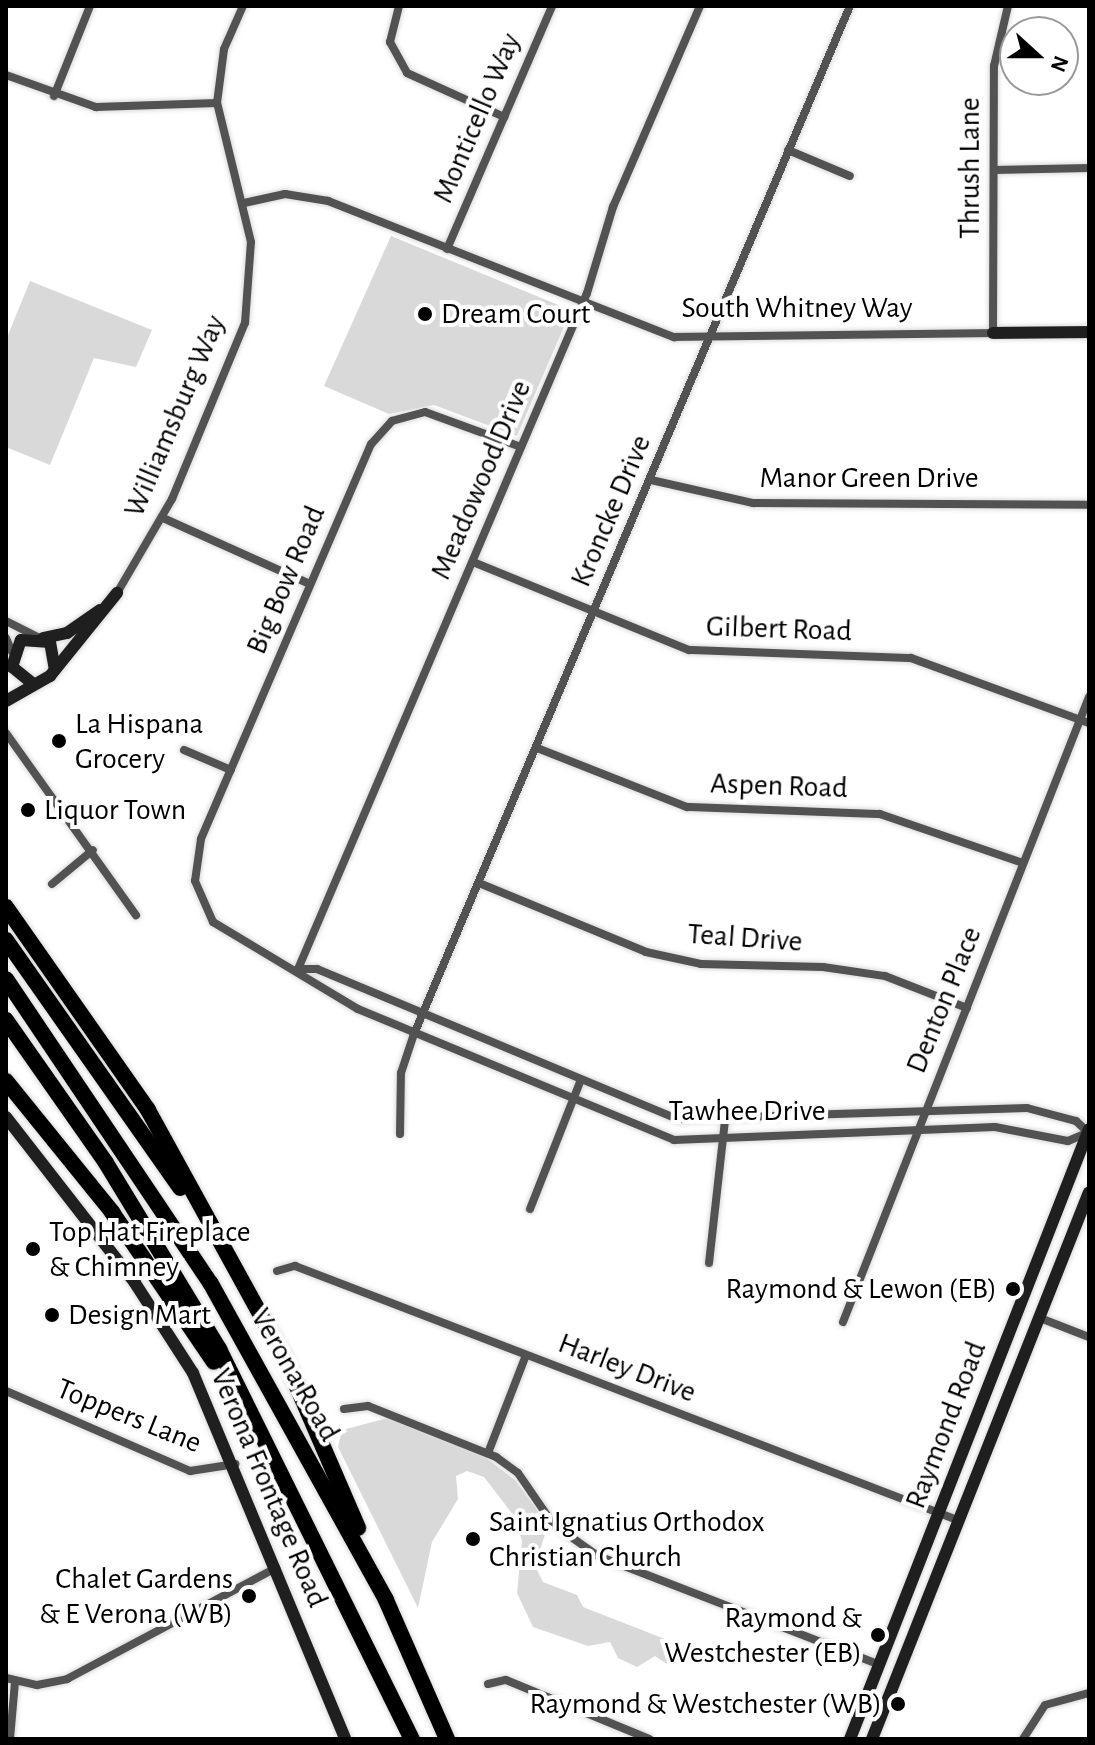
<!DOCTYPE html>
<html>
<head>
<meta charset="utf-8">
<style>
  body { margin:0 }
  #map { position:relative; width:1095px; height:1745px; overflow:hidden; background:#fff; font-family:"Alegreya Sans",sans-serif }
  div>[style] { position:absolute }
  .green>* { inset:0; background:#d9d9d9 }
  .roads { filter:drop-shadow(0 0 2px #dbdbdb) drop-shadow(0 0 2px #dbdbdb) }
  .street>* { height:8px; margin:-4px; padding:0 4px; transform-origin:4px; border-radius:4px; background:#525252 }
  .secondary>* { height:12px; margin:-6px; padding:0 6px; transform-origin:6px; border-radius:6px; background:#1f1f1f }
  .highway>* { height:16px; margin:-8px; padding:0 8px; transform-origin:8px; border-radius:8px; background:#000 }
  .dots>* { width:22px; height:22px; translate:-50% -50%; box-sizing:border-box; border:4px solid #fff; border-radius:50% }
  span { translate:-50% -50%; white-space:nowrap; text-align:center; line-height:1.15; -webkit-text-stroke:8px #fff; paint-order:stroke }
  .street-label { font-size:30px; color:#000 }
  .poi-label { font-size:30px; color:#000 }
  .left { translate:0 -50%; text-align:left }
  .right { translate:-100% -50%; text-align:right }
  .frame { position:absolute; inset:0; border:8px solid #000; pointer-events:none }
  .north { position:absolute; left:999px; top:16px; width:80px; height:80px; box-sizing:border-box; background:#fff; border:2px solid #999; border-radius:50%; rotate:111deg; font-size:22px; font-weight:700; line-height:32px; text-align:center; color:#000 }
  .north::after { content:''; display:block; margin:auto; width:28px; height:36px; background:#000; clip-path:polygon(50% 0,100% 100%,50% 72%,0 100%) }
</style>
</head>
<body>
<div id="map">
  <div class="green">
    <i style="clip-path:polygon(391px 236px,561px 306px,566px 322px,517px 436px,434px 405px,389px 414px,324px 386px)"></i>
    <i style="clip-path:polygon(30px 281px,152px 330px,136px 367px,94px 358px,50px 465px,6px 447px,6px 340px)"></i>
    <i style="clip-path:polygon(388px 1418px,485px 1457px,515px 1480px,548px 1525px,535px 1566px,543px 1582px,577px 1595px,583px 1607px,670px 1641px,676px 1656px,670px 1666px,655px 1656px,637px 1667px,618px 1658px,610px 1642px,588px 1646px,533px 1627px,517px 1593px,522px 1541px,514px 1516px,484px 1477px,467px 1471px,456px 1476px,458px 1499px,432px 1542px,418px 1608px,338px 1447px,342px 1430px)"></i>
  </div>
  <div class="roads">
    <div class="street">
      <i style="left:399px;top:6px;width:37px;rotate:104deg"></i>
      <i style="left:390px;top:42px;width:35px;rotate:61deg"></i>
      <i style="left:407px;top:73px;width:107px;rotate:24.4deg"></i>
      <i style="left:6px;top:75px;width:96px;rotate:19.6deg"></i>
      <i style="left:96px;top:107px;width:121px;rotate:-1.9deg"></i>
      <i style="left:54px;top:96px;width:97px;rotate:-68.2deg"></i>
      <i style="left:788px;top:150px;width:67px;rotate:22.8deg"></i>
      <i style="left:994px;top:170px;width:95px;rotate:-1.2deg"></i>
      <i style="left:244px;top:203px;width:42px;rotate:-12.4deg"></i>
      <i style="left:285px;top:194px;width:44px;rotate:9.2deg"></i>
      <i style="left:328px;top:201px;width:372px;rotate:21.5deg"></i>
      <i style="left:674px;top:337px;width:319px;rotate:-0.7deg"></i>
      <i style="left:993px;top:333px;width:267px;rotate:-89.8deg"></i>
      <i style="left:994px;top:66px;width:62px;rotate:-76.9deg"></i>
      <i style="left:447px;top:249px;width:265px;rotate:-66.6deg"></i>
      <i style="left:521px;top:447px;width:102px;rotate:-160deg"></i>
      <i style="left:425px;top:412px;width:34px;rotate:165deg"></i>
      <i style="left:392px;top:421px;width:31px;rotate:132deg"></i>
      <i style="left:371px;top:444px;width:430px;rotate:113.3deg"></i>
      <i style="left:201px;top:839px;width:42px;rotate:98.1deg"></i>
      <i style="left:195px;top:881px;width:45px;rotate:66.3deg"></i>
      <i style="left:213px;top:922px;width:169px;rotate:31deg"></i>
      <i style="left:358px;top:1009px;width:342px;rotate:22.5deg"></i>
      <i style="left:674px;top:1140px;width:321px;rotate:-2.3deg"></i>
      <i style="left:995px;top:1127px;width:74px;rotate:10.9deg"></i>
      <i style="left:1068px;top:1141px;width:21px;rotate:-23deg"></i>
      <i style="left:651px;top:480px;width:105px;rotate:12.7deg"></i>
      <i style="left:753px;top:503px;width:336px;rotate:0.3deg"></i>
      <i style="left:163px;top:518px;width:161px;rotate:24.2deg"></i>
      <i style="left:473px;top:562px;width:233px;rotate:22.2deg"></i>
      <i style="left:689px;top:650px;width:222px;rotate:2.1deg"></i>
      <i style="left:911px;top:658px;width:189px;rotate:20.1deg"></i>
      <i style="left:117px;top:593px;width:109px;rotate:-59.7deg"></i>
      <i style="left:172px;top:499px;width:191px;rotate:-67.5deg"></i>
      <i style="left:245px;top:323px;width:81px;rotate:-85.8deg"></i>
      <i style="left:251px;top:242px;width:143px;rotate:-103.7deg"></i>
      <i style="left:217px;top:103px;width:54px;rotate:-82.6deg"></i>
      <i style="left:224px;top:49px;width:47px;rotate:-66.2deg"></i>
      <i style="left:6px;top:621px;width:34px;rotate:27deg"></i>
      <i style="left:6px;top:638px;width:15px;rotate:67deg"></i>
      <i style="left:6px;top:733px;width:224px;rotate:54.5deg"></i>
      <i style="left:537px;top:748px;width:161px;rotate:21.5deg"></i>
      <i style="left:687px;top:807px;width:193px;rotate:2.1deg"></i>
      <i style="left:880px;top:814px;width:151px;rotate:18.9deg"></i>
      <i style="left:184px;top:750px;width:51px;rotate:23.1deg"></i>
      <i style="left:479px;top:883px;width:181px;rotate:22.4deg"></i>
      <i style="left:646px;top:952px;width:56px;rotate:12.3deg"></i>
      <i style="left:701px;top:964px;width:122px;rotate:1.4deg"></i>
      <i style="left:823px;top:967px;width:63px;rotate:8.3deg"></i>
      <i style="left:885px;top:976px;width:88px;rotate:21.3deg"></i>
      <i style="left:52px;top:884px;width:53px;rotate:-39.7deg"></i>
      <i style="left:298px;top:969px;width:735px;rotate:-66.85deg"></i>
      <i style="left:587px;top:293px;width:90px;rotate:-73.2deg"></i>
      <i style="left:613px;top:207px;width:219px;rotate:-66.6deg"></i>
      <i style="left:298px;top:969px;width:19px"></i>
      <i style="left:317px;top:969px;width:390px;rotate:22.6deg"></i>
      <i style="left:677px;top:1119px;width:350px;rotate:-1.8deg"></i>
      <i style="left:1027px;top:1108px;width:51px;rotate:14.9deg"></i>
      <i style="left:1076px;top:1121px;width:18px;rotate:43deg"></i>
      <i style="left:400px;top:1134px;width:61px;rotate:-89.1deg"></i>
      <i style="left:401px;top:1073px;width:41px;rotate:-71.6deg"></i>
      <i style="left:414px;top:1034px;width:1117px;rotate:-67.02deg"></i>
      <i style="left:530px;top:1209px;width:136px;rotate:-68.5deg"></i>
      <i style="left:709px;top:1263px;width:143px;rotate:-83.6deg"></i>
      <i style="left:277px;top:1271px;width:19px;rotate:-16deg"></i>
      <i style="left:295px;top:1266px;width:712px;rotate:20.98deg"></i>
      <i style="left:1040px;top:1318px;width:53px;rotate:21.2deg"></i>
      <i style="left:843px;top:1322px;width:672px;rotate:-68.52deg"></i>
      <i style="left:6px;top:1391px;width:201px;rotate:23.5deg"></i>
      <i style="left:190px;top:1471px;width:46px;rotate:-8.8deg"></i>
      <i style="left:344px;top:1409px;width:24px;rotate:-7deg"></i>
      <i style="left:368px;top:1406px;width:138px;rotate:21.7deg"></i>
      <i style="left:496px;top:1457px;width:27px;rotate:36deg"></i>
      <i style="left:518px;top:1473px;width:62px;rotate:55.5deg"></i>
      <i style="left:553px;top:1524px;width:55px;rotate:35.4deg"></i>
      <i style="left:598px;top:1556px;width:302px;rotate:21.1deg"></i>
      <i style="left:488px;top:1453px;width:105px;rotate:-68.8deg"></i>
      <i style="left:6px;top:1678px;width:32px;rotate:13deg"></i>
      <i style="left:37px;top:1685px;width:31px;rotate:-11deg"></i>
      <i style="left:67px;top:1679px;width:237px;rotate:-28deg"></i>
      <i style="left:488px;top:1684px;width:18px;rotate:-13deg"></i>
      <i style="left:506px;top:1680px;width:155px;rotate:22.4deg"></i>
      <i style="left:10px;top:1739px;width:57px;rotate:-85deg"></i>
      <i style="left:1023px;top:1739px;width:40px;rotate:-57.1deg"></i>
      <i style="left:1045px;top:1705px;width:46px;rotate:-15.3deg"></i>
    </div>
    <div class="secondary">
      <i style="left:993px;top:333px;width:96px;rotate:-0.6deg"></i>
      <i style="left:43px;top:638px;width:25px;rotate:-12deg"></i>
      <i style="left:67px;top:633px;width:40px;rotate:-34.9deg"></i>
      <i style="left:32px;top:683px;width:26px;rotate:-141deg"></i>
      <i style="left:12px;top:667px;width:28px;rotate:-72deg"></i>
      <i style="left:21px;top:640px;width:29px;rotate:4deg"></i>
      <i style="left:50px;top:642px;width:28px;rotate:80deg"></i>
      <i style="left:6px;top:701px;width:51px;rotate:-29.6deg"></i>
      <i style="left:50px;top:676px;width:107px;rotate:-51.1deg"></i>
      <i style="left:6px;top:1117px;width:210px;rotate:52.1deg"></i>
      <i style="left:135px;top:1283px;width:107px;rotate:57.2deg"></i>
      <i style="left:193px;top:1373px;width:396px;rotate:67.4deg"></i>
      <i style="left:850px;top:1739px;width:655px;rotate:-68.6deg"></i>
      <i style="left:872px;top:1739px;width:588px;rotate:-68.36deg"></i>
    </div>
    <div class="highway">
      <i style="left:6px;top:907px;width:248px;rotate:55deg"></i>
      <i style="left:148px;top:1110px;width:284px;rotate:61.2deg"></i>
      <i style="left:285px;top:1359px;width:184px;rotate:66.6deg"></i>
      <i style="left:6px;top:940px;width:303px;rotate:54.9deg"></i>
      <i style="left:6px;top:979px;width:367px;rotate:56.1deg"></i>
      <i style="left:211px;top:1284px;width:361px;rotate:61deg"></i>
      <i style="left:386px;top:1600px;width:152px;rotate:66.3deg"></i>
      <i style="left:6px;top:1020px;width:174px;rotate:55deg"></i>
      <i style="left:106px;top:1163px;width:218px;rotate:58.7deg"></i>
      <i style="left:219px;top:1349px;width:435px;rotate:63.7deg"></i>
      <i style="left:6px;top:1081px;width:169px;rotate:51deg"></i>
      <i style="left:112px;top:1212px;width:181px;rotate:55.8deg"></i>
    </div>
  </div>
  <div class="dots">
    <i style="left:425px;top:314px;background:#000"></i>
    <i style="left:59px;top:741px;background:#000"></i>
    <i style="left:28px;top:810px;background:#000"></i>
    <i style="left:33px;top:1249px;background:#000"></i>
    <i style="left:1013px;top:1289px;background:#000"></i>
    <i style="left:52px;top:1315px;background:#000"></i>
    <i style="left:473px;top:1539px;background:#000"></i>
    <i style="left:249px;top:1596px;background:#000"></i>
    <i style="left:878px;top:1635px;background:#000"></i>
    <i style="left:898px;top:1704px;background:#000"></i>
  </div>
  <div class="street-label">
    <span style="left:477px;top:118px;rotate:-67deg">Monticello Way</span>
    <span style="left:970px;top:168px;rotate:-90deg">Thrush Lane</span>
    <span style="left:797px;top:308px">South Whitney Way</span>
    <span style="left:175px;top:416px;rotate:-67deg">Williamsburg Way</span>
    <span style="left:869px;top:478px">Manor Green Drive</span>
    <span style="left:481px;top:480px;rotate:-67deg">Meadowood Drive</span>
    <span style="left:611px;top:511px;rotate:-67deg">Kroncke Drive</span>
    <span style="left:286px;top:580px;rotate:-67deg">Big Bow Road</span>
    <span style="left:779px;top:629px;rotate:2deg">Gilbert Road</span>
    <span style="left:779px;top:786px;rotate:2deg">Aspen Road</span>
    <span style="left:745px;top:938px;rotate:4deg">Teal Drive</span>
    <span style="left:944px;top:1000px;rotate:-68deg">Denton Place</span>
    <span style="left:747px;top:1111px">Tawhee Drive</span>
    <span style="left:627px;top:1368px;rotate:21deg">Harley Drive</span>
    <span style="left:295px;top:1375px;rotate:60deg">Verona Road</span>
    <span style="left:129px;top:1416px;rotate:22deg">Toppers Lane</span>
    <span style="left:946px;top:1425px;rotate:-69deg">Raymond Road</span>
    <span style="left:269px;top:1488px;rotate:67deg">Verona Frontage Road</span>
  </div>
  <div class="poi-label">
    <span class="left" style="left:441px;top:314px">Dream Court</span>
    <span class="left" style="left:75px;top:741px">La Hispana<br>Grocery</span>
    <span class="left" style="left:44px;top:810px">Liquor Town</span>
    <span class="left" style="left:49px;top:1249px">Top Hat Fireplace<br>&amp; Chimney</span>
    <span class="right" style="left:997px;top:1289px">Raymond &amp; Lewon (EB)</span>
    <span class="left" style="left:68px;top:1315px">Design Mart</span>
    <span class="left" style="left:489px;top:1539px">Saint Ignatius Orthodox<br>Christian Church</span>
    <span class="right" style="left:233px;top:1596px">Chalet Gardens<br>&amp; E Verona (WB)</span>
    <span class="right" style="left:862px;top:1635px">Raymond &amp;<br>Westchester (EB)</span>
    <span class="right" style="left:882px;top:1704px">Raymond &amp; Westchester (WB)</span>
  </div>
  <div class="frame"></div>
  <div class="north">N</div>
</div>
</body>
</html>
